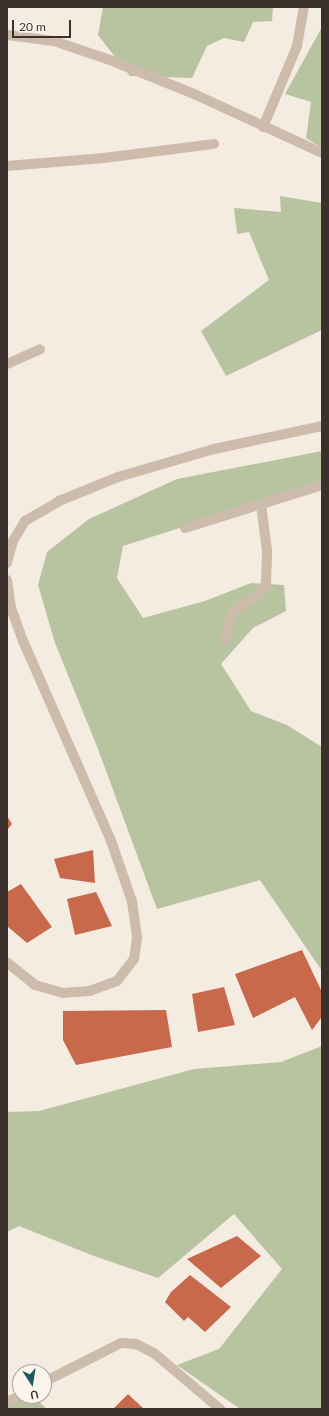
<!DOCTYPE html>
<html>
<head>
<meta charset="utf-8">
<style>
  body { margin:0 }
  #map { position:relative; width:329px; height:1416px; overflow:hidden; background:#f4ebe1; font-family:Lato,sans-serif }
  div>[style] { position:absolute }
  .green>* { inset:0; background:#b8c4a0 }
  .building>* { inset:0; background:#c8694b }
  .minor>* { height:10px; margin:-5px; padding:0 5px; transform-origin:5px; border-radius:5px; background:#cdbbac }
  span { translate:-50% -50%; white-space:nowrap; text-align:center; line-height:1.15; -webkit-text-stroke:4px #fbf5ee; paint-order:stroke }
  .frame { position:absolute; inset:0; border:8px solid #3b302b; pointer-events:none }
  .north { position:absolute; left:12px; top:1364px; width:40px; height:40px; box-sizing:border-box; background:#fbf5ee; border:1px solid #aea6a0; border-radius:50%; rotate:168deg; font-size:11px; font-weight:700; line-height:16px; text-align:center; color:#3b302b }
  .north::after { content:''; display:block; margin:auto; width:14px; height:18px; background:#1f5a5e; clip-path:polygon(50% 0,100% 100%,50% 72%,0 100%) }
  .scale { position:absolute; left:12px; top:20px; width:59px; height:18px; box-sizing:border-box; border:2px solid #3b302b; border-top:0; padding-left:5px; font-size:12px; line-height:14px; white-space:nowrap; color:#3b302b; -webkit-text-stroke:3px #fbf5ee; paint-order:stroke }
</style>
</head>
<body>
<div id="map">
  <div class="green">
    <i style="clip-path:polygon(103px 7px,273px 7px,272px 21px,253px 22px,244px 42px,224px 38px,207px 46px,192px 78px,130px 76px,98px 35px)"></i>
    <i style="clip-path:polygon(322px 27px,322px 148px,306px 138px,311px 102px,285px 94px)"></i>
    <i style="clip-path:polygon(280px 196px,322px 203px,322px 330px,226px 376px,201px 331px,269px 280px,249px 232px,237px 234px,234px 208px,281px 212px)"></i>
    <i style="clip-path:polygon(322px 451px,322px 483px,123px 546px,117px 578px,143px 618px,205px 601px,251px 583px,284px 585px,286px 611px,253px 628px,221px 664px,251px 711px,287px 725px,322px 747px,322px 971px,260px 880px,157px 909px,98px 749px,55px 643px,38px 585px,47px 552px,89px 519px,177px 479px)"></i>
    <i style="clip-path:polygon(322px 1046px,322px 1409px,240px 1409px,177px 1365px,219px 1349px,282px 1269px,234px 1214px,158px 1278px,94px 1256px,19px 1226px,7px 1232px,7px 1112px,39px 1111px,194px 1069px,281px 1062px)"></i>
    <i style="clip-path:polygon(20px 1393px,20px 1396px,32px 1396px,47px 1409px,7px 1409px,7px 1396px)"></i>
  </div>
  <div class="building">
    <i style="clip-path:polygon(7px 816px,12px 824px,7px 830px)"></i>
    <i style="clip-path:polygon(93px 850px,95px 883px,60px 878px,54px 859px)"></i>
    <i style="clip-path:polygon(21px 884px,52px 927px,27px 943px,7px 926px,7px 892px)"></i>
    <i style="clip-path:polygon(96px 892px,112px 926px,75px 935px,67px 899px)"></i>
    <i style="clip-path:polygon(302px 950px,322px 992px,322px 1017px,312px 1030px,295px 997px,253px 1018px,235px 974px)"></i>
    <i style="clip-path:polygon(224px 987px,235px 1025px,198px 1032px,192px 994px)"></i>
    <i style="clip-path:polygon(166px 1010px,172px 1047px,76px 1065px,63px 1040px,63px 1011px)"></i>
    <i style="clip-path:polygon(237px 1236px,261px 1256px,221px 1288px,187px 1259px)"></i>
    <i style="clip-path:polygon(190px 1275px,231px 1307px,205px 1332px,188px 1317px,184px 1321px,165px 1302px,171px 1292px)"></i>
    <i style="clip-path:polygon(128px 1394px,144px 1409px,113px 1409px)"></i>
  </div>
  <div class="minor">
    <i style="left:7px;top:35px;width:47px;rotate:7.3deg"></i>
    <i style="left:54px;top:41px;width:59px;rotate:18.7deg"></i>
    <i style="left:110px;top:60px;width:91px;rotate:22deg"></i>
    <i style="left:194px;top:94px;width:141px;rotate:24.7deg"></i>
    <i style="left:263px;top:127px;width:88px;rotate:-67.2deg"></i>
    <i style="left:297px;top:46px;width:40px;rotate:-80deg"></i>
    <i style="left:7px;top:166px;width:97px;rotate:-4.7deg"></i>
    <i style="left:104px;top:158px;width:111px;rotate:-7.3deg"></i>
    <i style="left:7px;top:364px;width:36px;rotate:-24deg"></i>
    <i style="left:185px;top:528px;width:144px;rotate:-17.4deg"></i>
    <i style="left:7px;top:563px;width:23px;rotate:-75deg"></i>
    <i style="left:13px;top:541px;width:23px;rotate:-59deg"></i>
    <i style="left:25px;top:521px;width:39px;rotate:-30deg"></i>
    <i style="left:59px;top:501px;width:64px;rotate:-22.1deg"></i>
    <i style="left:118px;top:477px;width:100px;rotate:-16.3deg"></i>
    <i style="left:214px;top:449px;width:110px;rotate:-12deg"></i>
    <i style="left:7px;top:580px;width:28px;rotate:82deg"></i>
    <i style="left:11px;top:608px;width:35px;rotate:70deg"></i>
    <i style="left:23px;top:641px;width:215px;rotate:66.2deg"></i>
    <i style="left:110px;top:838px;width:67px;rotate:70.8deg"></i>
    <i style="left:132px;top:901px;width:37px;rotate:82deg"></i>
    <i style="left:137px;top:938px;width:21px;rotate:98deg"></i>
    <i style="left:134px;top:959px;width:28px;rotate:128deg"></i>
    <i style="left:117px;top:981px;width:29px;rotate:160deg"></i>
    <i style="left:90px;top:991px;width:27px;rotate:176deg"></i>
    <i style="left:63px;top:993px;width:29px;rotate:-164deg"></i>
    <i style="left:35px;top:985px;width:36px;rotate:-141deg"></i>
    <i style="left:225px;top:640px;width:25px;rotate:-76deg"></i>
    <i style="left:231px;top:616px;width:15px;rotate:-48deg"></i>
    <i style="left:241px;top:605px;width:18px;rotate:-27deg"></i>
    <i style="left:257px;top:597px;width:16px;rotate:-55deg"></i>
    <i style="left:266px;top:584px;width:33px;rotate:-88deg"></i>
    <i style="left:267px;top:551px;width:47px;rotate:-97.3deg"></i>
    <i style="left:44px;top:1382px;width:86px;rotate:-26.9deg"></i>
    <i style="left:121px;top:1343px;width:15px;rotate:4deg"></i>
    <i style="left:136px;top:1344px;width:20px;rotate:27deg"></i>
    <i style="left:154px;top:1353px;width:87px;rotate:40.3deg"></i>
    <i style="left:7px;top:1402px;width:14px;rotate:-25deg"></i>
  </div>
  <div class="frame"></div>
  <div class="north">U</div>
  <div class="scale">20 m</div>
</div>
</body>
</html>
